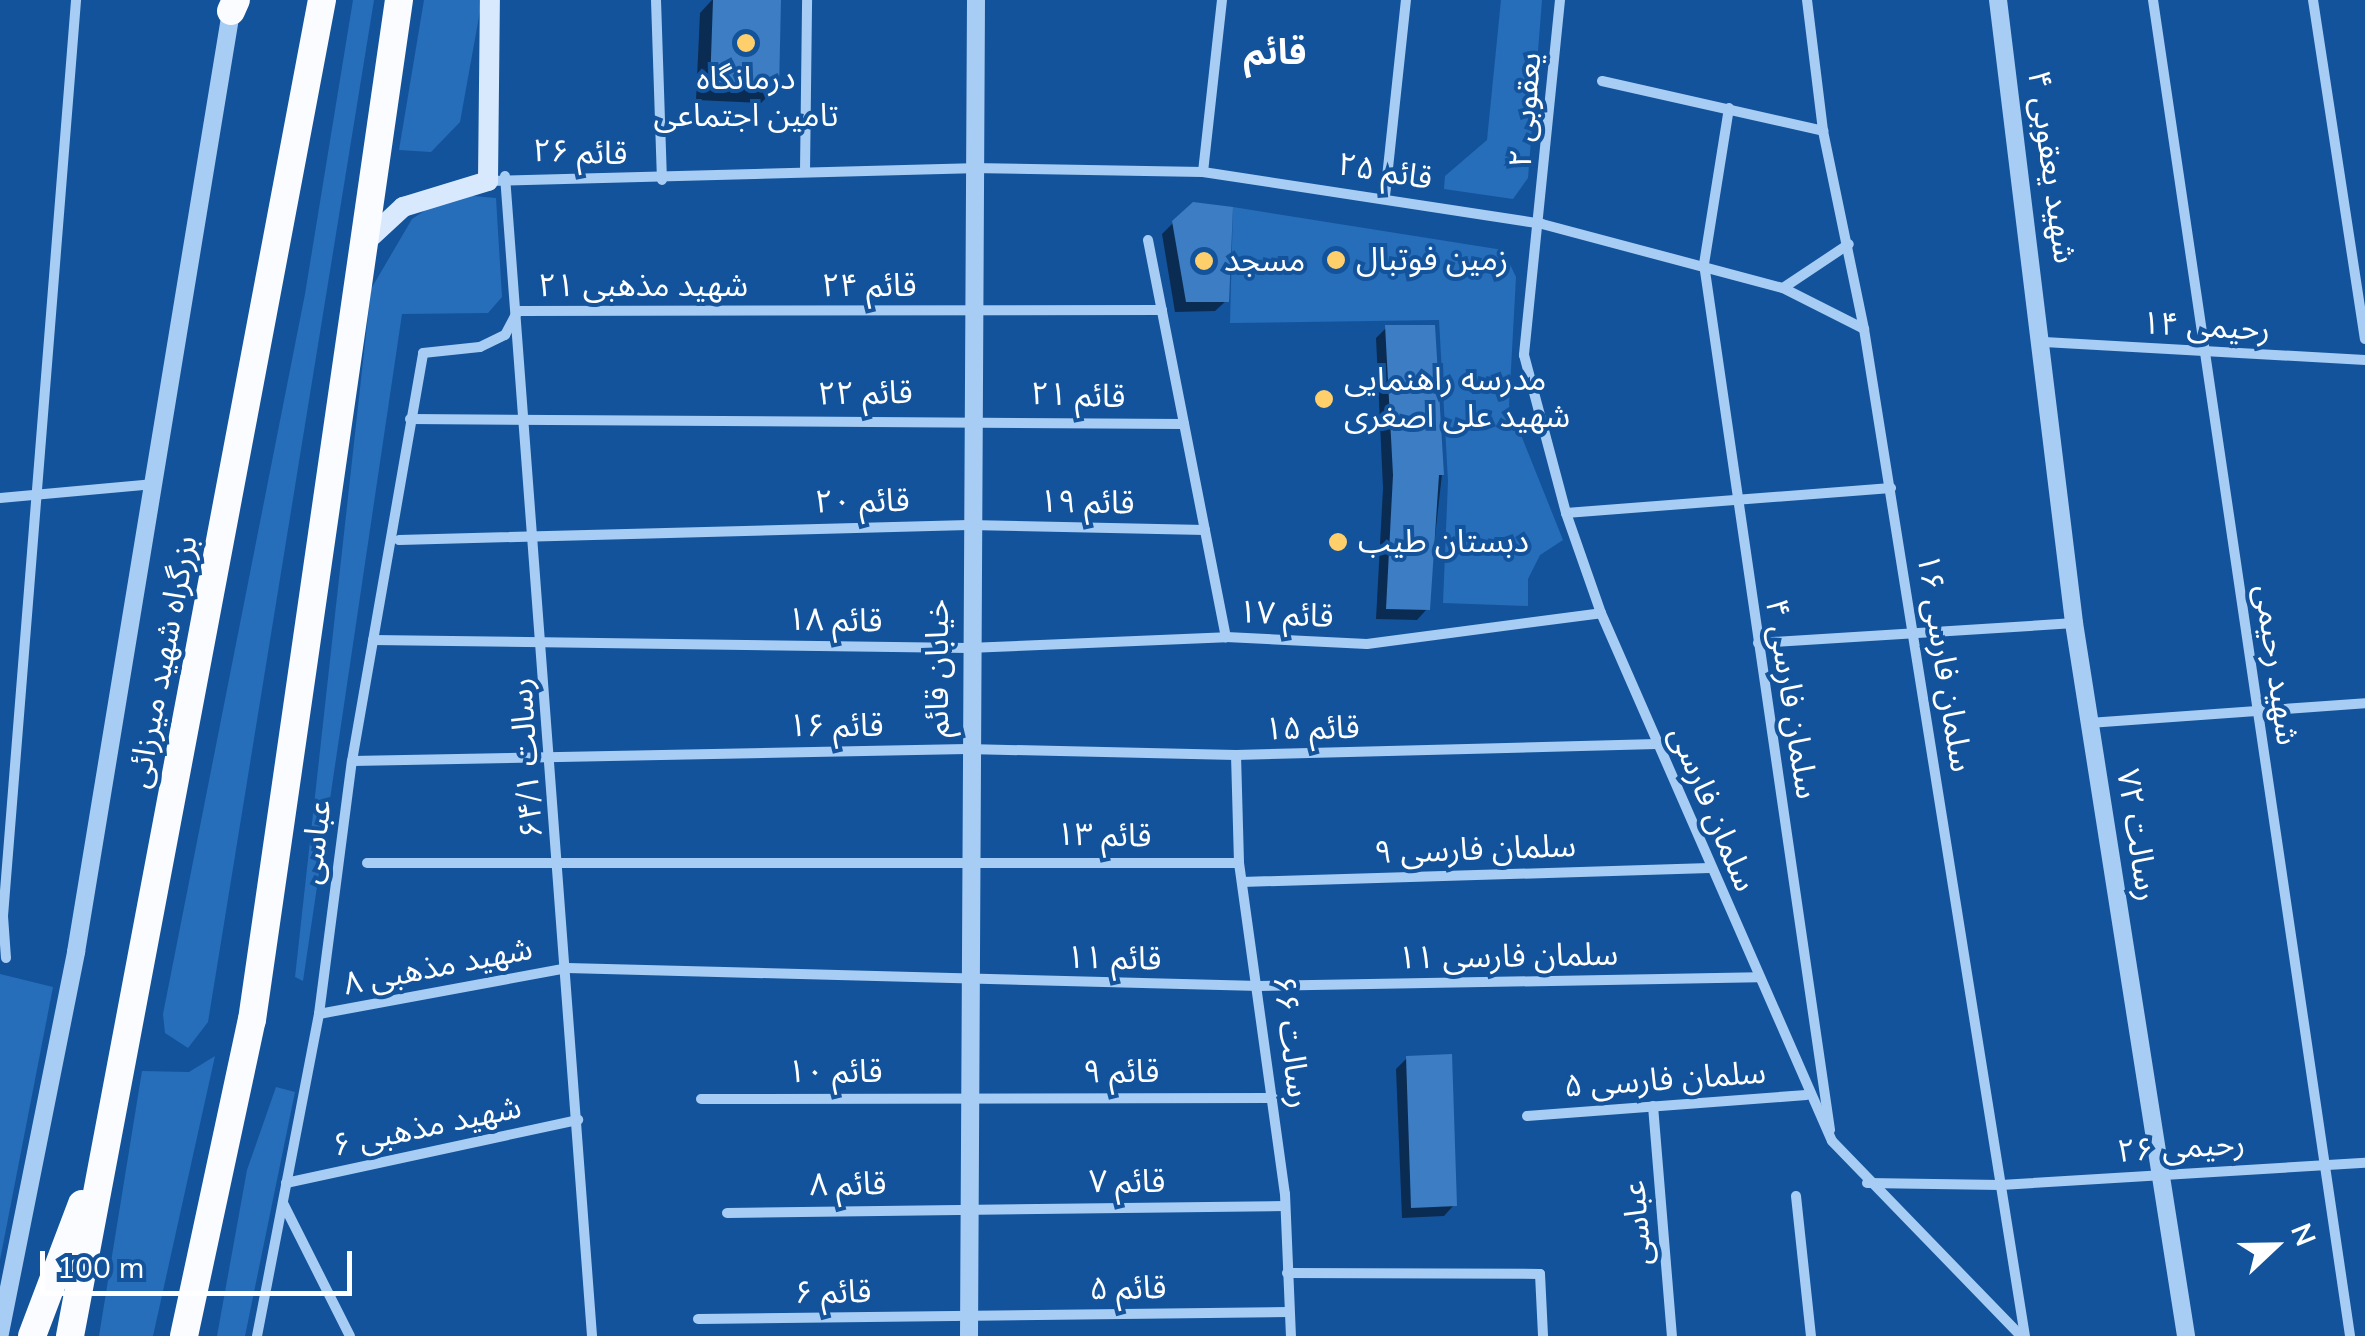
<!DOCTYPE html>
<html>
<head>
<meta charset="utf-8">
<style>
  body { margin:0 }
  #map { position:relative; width:2365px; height:1336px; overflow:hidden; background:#13539c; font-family:"Nunito Sans","Noto Sans Arabic",sans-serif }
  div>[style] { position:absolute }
  .green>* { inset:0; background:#266eba }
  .shadow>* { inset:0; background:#0007 }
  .building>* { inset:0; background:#3c7dc3 }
  .minor>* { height:10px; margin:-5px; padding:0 5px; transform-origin:5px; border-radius:5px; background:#a8cdf4 }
  .tertiary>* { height:18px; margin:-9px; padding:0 9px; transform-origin:9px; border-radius:9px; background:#a8cdf4 }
  .secondary>* { height:20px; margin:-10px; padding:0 10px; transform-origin:10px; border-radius:10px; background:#d8e9fd }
  .trunk>* { height:28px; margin:-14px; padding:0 14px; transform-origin:14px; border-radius:14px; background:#fafcff }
  .dots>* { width:28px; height:28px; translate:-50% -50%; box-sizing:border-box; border:5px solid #13539c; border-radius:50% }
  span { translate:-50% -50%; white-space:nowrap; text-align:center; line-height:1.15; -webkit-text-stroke:8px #13539c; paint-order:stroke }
  .poi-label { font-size:32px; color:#fff }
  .left { translate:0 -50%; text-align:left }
  .street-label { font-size:32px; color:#fff }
  .neighbourhood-label { font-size:35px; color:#fff; font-weight:700 }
  .north { position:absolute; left:2225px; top:1196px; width:100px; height:100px; -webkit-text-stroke:8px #13539c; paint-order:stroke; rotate:68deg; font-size:28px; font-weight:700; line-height:40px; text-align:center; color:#fff }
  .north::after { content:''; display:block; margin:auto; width:35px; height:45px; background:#fff; clip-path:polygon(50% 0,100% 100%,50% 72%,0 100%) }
  .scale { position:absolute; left:40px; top:1251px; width:312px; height:45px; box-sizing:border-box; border:5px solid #fff; border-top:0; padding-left:12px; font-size:30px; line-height:35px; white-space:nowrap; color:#fff; -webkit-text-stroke:8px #13539c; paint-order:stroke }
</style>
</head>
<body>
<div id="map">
  <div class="green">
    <i style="clip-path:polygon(353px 0,374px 0,208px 1022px,188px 1048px,165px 1033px,163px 1014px,305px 294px)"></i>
    <i style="clip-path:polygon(424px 0,482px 0,460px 122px,431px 152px,399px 150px)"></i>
    <i style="clip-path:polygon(1501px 0,1542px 0,1528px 178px,1513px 199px,1444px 189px,1445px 176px,1487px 140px)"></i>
    <i style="clip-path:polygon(450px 194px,496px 198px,502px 297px,488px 313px,402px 314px,303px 981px,295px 977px,371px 289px,412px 219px)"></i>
    <i style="clip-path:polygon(1233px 207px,1503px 250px,1516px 277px,1509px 405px,1563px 540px,1540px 555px,1528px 579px,1528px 606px,1443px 603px,1448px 481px,1439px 320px,1230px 323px)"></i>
    <i style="clip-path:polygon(0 974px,53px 987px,0 1260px)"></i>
    <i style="clip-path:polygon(215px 1056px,153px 1336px,99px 1336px,142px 1071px,189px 1072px)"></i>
    <i style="clip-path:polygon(276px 1087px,295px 1092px,245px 1336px,217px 1336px,247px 1170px)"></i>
  </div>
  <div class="shadow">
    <i style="clip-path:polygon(712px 0,748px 0,776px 88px,761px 103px,696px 100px,700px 13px)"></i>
    <i style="clip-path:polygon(1173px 223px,1226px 301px,1215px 311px,1175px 312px,1162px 234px)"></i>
    <i style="clip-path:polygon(1386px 328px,1442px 474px,1427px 609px,1417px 620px,1376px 619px,1383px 488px,1376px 338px)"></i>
    <i style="clip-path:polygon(1407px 1058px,1454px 1205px,1444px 1216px,1402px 1218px,1396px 1069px)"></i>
  </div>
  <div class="building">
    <i style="clip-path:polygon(713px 0,781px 0,779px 89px,710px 86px)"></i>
    <i style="clip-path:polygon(1193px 202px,1233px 207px,1229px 302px,1186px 302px,1172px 221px)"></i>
    <i style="clip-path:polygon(1385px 325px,1435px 325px,1444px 475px,1439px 475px,1430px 610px,1386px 609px,1393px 475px)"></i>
    <i style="clip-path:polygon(1452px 1054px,1457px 1206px,1411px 1208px,1406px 1056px)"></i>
  </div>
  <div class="minor">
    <i style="left:656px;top:0;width:180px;rotate:88.1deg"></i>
    <i style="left:1560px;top:0;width:357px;rotate:95.8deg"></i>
    <i style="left:1524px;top:355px;width:163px;rotate:75.1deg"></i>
    <i style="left:1566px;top:513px;width:106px;rotate:70.7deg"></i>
    <i style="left:1601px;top:613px;width:576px;rotate:66.37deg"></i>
    <i style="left:1832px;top:1141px;width:272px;rotate:45.9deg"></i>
    <i style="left:1807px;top:0;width:132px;rotate:83deg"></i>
    <i style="left:1823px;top:131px;width:202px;rotate:78.3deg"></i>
    <i style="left:1864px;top:329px;width:1020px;rotate:80.92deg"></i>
    <i style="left:2153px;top:0;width:1350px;rotate:81.61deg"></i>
    <i style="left:2313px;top:0;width:343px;rotate:81.3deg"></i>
    <i style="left:1602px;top:81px;width:227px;rotate:12.7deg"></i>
    <i style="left:1729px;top:108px;width:158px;rotate:99.1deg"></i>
    <i style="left:1704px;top:264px;width:875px;rotate:81.72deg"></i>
    <i style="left:805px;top:171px;width:171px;rotate:-89.3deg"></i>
    <i style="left:1203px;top:172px;width:173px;rotate:-83.7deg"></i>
    <i style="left:505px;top:176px;width:1163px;rotate:85.71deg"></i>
    <i style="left:488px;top:181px;width:483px;rotate:-1.5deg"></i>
    <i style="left:971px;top:168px;width:232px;rotate:1deg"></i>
    <i style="left:1203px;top:172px;width:343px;rotate:8.7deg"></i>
    <i style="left:1542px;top:224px;width:249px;rotate:14.9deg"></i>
    <i style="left:1783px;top:288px;width:79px;rotate:-33.7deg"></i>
    <i style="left:1385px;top:196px;width:197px;rotate:-83.9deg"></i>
    <i style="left:1148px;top:240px;width:405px;rotate:78.9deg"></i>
    <i style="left:1783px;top:288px;width:91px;rotate:26.8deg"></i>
    <i style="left:2044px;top:342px;width:322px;rotate:3.2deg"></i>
    <i style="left:410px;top:419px;width:774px;rotate:0.37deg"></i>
    <i style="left:0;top:498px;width:155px;rotate:-5.2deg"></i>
    <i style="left:1566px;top:513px;width:326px;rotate:-4.4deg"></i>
    <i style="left:399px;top:540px;width:570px;rotate:-1.51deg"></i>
    <i style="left:969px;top:525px;width:236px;rotate:1.2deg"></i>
    <i style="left:373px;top:640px;width:595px;rotate:0.77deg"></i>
    <i style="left:968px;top:648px;width:258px;rotate:-2.4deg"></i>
    <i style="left:1226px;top:637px;width:141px;rotate:2.8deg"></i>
    <i style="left:1367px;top:644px;width:236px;rotate:-7.5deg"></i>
    <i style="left:1758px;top:643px;width:317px;rotate:-3.6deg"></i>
    <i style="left:2089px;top:723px;width:277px;rotate:-4.1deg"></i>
    <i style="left:1236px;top:755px;width:108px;rotate:88.4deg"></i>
    <i style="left:1239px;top:863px;width:334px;rotate:82.1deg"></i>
    <i style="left:1285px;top:1194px;width:142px;rotate:87.6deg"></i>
    <i style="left:352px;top:761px;width:615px;rotate:-1.12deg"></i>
    <i style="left:967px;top:749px;width:269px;rotate:1.3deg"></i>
    <i style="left:1236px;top:755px;width:421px;rotate:-1.5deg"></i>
    <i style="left:367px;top:863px;width:872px"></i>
    <i style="left:1242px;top:882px;width:468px;rotate:-1.7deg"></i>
    <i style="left:6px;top:958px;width:42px;rotate:-94.1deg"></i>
    <i style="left:3px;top:916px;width:919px;rotate:-85.44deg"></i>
    <i style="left:319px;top:1014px;width:252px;rotate:-10.5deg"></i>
    <i style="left:567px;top:968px;width:693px;rotate:1.49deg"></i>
    <i style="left:1260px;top:986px;width:498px;rotate:-1deg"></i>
    <i style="left:701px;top:1099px;width:572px;rotate:-0.1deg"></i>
    <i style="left:1653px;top:1106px;width:231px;rotate:85.3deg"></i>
    <i style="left:1527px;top:1116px;width:280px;rotate:-4.3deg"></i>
    <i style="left:286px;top:1183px;width:299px;rotate:-12.2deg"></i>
    <i style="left:1867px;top:1183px;width:134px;rotate:0.9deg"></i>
    <i style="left:2001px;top:1185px;width:365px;rotate:-3.5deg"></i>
    <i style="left:1796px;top:1196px;width:141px;rotate:83.9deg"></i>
    <i style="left:283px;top:1203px;width:149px;rotate:63.3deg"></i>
    <i style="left:727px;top:1213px;width:558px;rotate:-0.72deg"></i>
    <i style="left:1287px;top:1273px;width:253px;rotate:0.2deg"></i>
    <i style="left:1540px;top:1274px;width:62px;rotate:87.2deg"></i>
    <i style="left:698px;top:1319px;width:590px;rotate:-0.68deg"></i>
    <i style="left:257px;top:1336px;width:328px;rotate:-79.1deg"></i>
    <i style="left:319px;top:1014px;width:255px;rotate:-82.6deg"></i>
    <i style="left:352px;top:761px;width:414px;rotate:-80.1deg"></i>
    <i style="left:423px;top:353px;width:57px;rotate:-6deg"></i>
    <i style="left:480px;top:347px;width:28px;rotate:-26deg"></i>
    <i style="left:505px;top:335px;width:27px;rotate:-62deg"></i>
    <i style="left:518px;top:311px;width:644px;rotate:-0.09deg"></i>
  </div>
  <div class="tertiary">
    <i style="left:1998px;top:0;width:628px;rotate:83.04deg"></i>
    <i style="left:2074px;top:623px;width:722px;rotate:81.07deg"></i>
    <i style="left:0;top:1333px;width:389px;rotate:-78.7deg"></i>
    <i style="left:76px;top:952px;width:965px;rotate:-80.64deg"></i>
    <i style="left:969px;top:1336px;width:1336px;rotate:-89.7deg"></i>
  </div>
  <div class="secondary">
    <i style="left:360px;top:247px;width:59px;rotate:-42.9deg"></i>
    <i style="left:403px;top:207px;width:89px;rotate:-17deg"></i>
    <i style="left:488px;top:181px;width:181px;rotate:-89.4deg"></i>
  </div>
  <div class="trunk">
    <i style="left:231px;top:11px;width:12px;rotate:-66deg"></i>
    <i style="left:32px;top:1336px;width:141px;rotate:-69.3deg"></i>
    <i style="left:70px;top:1336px;width:1360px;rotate:-79.32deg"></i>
    <i style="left:184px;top:1336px;width:323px;rotate:-77.9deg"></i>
    <i style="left:252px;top:1020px;width:1031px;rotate:-81.8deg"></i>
  </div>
  <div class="dots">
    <i style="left:746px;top:43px;background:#ffcf6b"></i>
    <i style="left:1336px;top:260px;background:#ffcf6b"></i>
    <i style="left:1204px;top:261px;background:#ffcf6b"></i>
    <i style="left:1324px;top:399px;background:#ffcf6b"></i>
    <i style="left:1338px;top:542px;background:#ffcf6b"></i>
  </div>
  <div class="poi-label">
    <span style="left:746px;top:98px">درمانگاه<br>تامین اجتماعی</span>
    <span class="left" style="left:1356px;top:260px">زمین فوتبال</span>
    <span class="left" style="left:1224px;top:261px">مسجد</span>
    <span class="left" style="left:1344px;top:399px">مدرسه راهنمایی<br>شهید علی اصغری</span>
    <span class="left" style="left:1358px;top:542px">دبستان طیب</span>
  </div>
  <div class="street-label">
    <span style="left:1526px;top:110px;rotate:-85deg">یعقوبی ۲</span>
    <span style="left:580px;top:153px;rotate:2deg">قائم ۲۶</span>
    <span style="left:2051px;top:167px;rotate:82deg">شهید یعقوبی ۴</span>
    <span style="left:1385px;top:172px;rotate:9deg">قائم ۲۵</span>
    <span style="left:643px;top:286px">شهید مذهبی ۲۱</span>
    <span style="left:869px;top:286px">قائم ۲۴</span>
    <span style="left:2206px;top:327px;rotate:3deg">رحیمی ۱۴</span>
    <span style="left:865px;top:394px;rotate:-1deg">قائم ۲۲</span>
    <span style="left:1078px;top:396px;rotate:2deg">قائم ۲۱</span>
    <span style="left:862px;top:502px;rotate:-1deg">قائم ۲۰</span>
    <span style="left:1087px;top:503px;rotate:1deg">قائم ۱۹</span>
    <span style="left:1286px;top:615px;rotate:3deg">قائم ۱۷</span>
    <span style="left:835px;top:621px;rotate:1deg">قائم ۱۸</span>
    <span style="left:163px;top:662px;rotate:-79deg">بزرگراه شهید میرزائی</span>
    <span style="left:1944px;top:663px;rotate:81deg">سلمان فارسی ۱۶</span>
    <span style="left:2276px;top:665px;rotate:82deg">شهید رحیمی</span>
    <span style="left:938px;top:668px;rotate:-90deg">خیابان قائم</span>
    <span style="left:1791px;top:699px;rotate:81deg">سلمان فارسی ۴</span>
    <span style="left:836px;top:726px">قائم ۱۶</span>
    <span style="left:1312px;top:729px;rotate:-1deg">قائم ۱۵</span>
    <span style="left:527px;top:758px;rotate:-94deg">رسالت ۶۴/۱</span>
    <span style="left:1712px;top:809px;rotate:67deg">سلمان فارسی</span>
    <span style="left:2137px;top:835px;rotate:81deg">رسالت ۷۲</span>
    <span style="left:1104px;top:836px;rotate:1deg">قائم ۱۳</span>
    <span style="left:316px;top:842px;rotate:-83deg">عباسی</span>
    <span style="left:1475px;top:850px;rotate:-2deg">سلمان فارسی ۹</span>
    <span style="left:1508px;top:957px;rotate:-1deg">سلمان فارسی ۱۱</span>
    <span style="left:1114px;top:959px;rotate:1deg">قائم ۱۱</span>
    <span style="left:438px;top:967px;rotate:-11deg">شهید مذهبی ۸</span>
    <span style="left:1291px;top:1042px;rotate:83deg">رسالت ۶۶</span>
    <span style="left:835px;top:1072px">قائم ۱۰</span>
    <span style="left:1121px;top:1072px">قائم ۹</span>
    <span style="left:1665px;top:1080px;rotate:-4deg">سلمان فارسی ۵</span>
    <span style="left:427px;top:1127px;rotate:-12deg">شهید مذهبی ۶</span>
    <span style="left:2181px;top:1148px;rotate:-4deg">رحیمی ۲۶</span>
    <span style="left:1127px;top:1182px">قائم ۷</span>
    <span style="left:848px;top:1185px;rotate:-1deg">قائم ۸</span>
    <span style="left:1638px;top:1223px;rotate:-95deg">عباسی</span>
    <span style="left:1128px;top:1289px;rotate:-1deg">قائم ۵</span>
    <span style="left:833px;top:1293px;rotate:-1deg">قائم ۶</span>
  </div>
  <div class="neighbourhood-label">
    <span style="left:1275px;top:53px">قائم</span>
  </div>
  <div class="north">N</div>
  <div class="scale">100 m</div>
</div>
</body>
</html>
